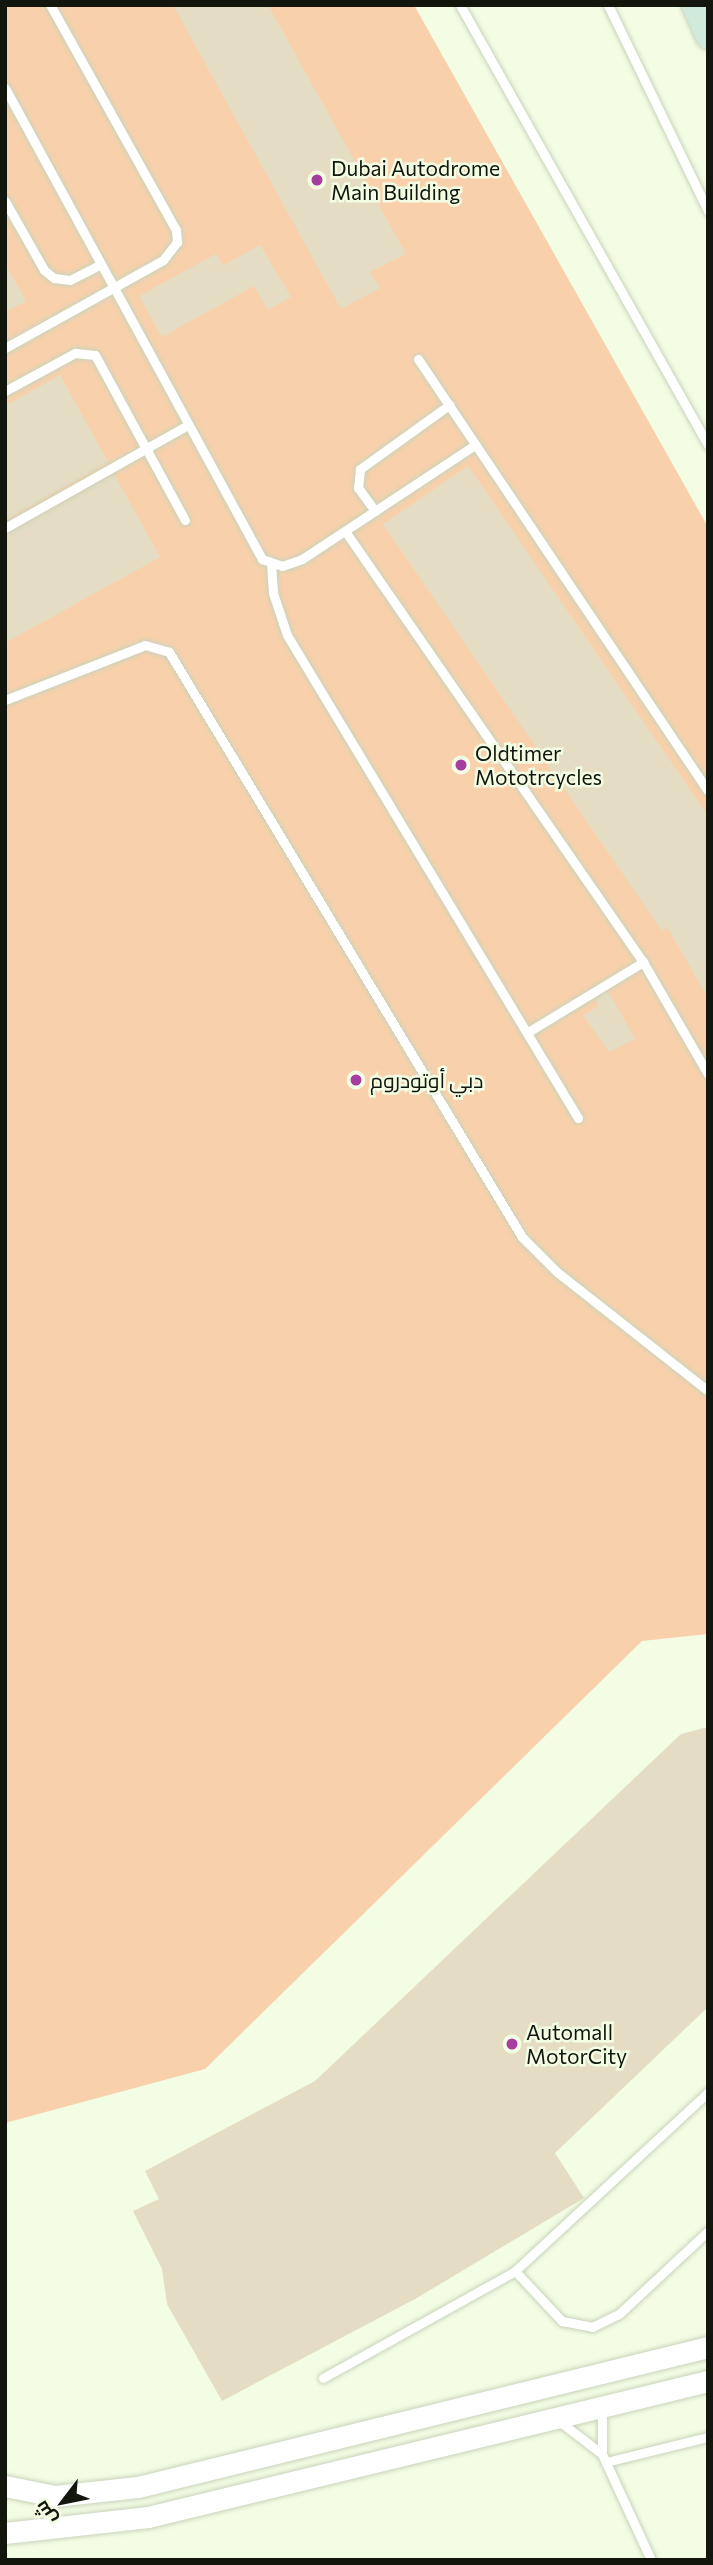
<!DOCTYPE html>
<html>
<head>
<meta charset="utf-8">
<style>
  body { margin:0 }
  #map { position:relative; width:713px; height:2565px; overflow:hidden; background:#f2fde4; font-family:Commissioner,Cairo,sans-serif }
  div>[style] { position:absolute }
  .green>* { inset:0; background:#f8d1ac }
  .building>* { inset:0; background:#e4ddc4 }
  .roads { filter:drop-shadow(0 0 2px #c9d3bb) drop-shadow(0 0 2px #c9d3bb) }
  .service>* { height:9px; margin:-4.5px; padding:0 4.5px; transform-origin:4.5px; border-radius:4.5px; background:#fff }
  .tertiary>* { height:21px; margin:-10.5px; padding:0 10.5px; transform-origin:10.5px; border-radius:10.5px; background:#fff }
  .secondary>* { height:24px; margin:-12px; padding:0 12px; transform-origin:12px; border-radius:12px; background:#d0ebdc }
  .dots>* { width:19px; height:19px; translate:-50% -50%; box-sizing:border-box; border:4px solid #f2fde4; border-radius:50% }
  span { translate:-50% -50%; white-space:nowrap; text-align:center; line-height:1.15; -webkit-text-stroke:5px #f2fde4; paint-order:stroke }
  .poi-label { font-size:21px; color:#12160d }
  .left { translate:0 -50%; text-align:left }
  .frame { position:absolute; inset:0; border:7px solid #12160d; pointer-events:none }
  .north { position:absolute; left:28px; top:2467px; width:70px; height:70px; -webkit-text-stroke:5px #f2fde4; paint-order:stroke; rotate:238deg; font-size:19px; font-weight:700; line-height:28px; text-align:center; color:#12160d }
  .north::after { content:''; display:block; margin:auto; width:24px; height:32px; background:#12160d; clip-path:polygon(50% 0,100% 100%,50% 72%,0 100%) }
</style>
</head>
<body>
<div id="map">
  <div class="green">
    <i style="clip-path:polygon(5px 5px,414px 5px,708px 527px,708px 1634px,642px 1641px,205px 2069px,5px 2123px)"></i>
  </div>
  <div class="building">
    <i style="clip-path:polygon(173px 5px,268px 5px,406px 254px,370px 272px,380px 288px,341px 309px)"></i>
    <i style="clip-path:polygon(260px 245px,291px 297px,268px 310px,254px 286px,162px 337px,139px 296px,216px 254px,223px 266px)"></i>
    <i style="clip-path:polygon(5px 264px,26px 301px,5px 312px)"></i>
    <i style="clip-path:polygon(60px 375px,108px 462px,5px 520px,5px 406px)"></i>
    <i style="clip-path:polygon(468px 466px,708px 816px,708px 998px,667px 927px,662px 931px,383px 524px)"></i>
    <i style="clip-path:polygon(114px 474px,160px 557px,5px 643px,5px 535px)"></i>
    <i style="clip-path:polygon(608px 991px,635px 1039px,609px 1052px,583px 1015px,599px 1006px,595px 999px)"></i>
    <i style="clip-path:polygon(708px 1727px,708px 2007px,555px 2153px,584px 2198px,417px 2298px,222px 2401px,167px 2304px,162px 2269px,133px 2211px,159px 2199px,145px 2171px,315px 2081px,681px 1734px)"></i>
  </div>
  <div class="roads">
    <div class="service">
      <i style="left:460px;top:5px;width:505px;rotate:60.59deg"></i>
      <i style="left:608px;top:5px;width:229px;rotate:64.1deg"></i>
      <i style="left:5px;top:88px;width:537px;rotate:61.38deg"></i>
      <i style="left:262px;top:559px;width:21px;rotate:19deg"></i>
      <i style="left:282px;top:566px;width:21px;rotate:-19deg"></i>
      <i style="left:302px;top:559px;width:207px;rotate:-33.4deg"></i>
      <i style="left:5px;top:201px;width:79px;rotate:60.5deg"></i>
      <i style="left:44px;top:270px;width:13px;rotate:39deg"></i>
      <i style="left:54px;top:278px;width:16px;rotate:7deg"></i>
      <i style="left:70px;top:280px;width:33px;rotate:-27deg"></i>
      <i style="left:5px;top:348px;width:181px;rotate:-29.1deg"></i>
      <i style="left:163px;top:260px;width:23px;rotate:-52deg"></i>
      <i style="left:177px;top:242px;width:12px;rotate:-95deg"></i>
      <i style="left:176px;top:230px;width:258px;rotate:-119.2deg"></i>
      <i style="left:418px;top:359px;width:520px;rotate:56.13deg"></i>
      <i style="left:5px;top:391px;width:80px;rotate:-28.5deg"></i>
      <i style="left:75px;top:353px;width:20px;rotate:6deg"></i>
      <i style="left:95px;top:355px;width:188px;rotate:61.4deg"></i>
      <i style="left:375px;top:511px;width:29px;rotate:-126deg"></i>
      <i style="left:358px;top:488px;width:19px;rotate:-84deg"></i>
      <i style="left:360px;top:469px;width:110px;rotate:-35.7deg"></i>
      <i style="left:5px;top:528px;width:208px;rotate:-29.4deg"></i>
      <i style="left:345px;top:531px;width:524px;rotate:55.34deg"></i>
      <i style="left:643px;top:962px;width:129px;rotate:59.9deg"></i>
      <i style="left:271px;top:564px;width:29px;rotate:86deg"></i>
      <i style="left:273px;top:593px;width:44px;rotate:71.6deg"></i>
      <i style="left:287px;top:635px;width:564px;rotate:58.93deg"></i>
      <i style="left:5px;top:700px;width:150px;rotate:-21.4deg"></i>
      <i style="left:145px;top:645px;width:25px;rotate:16deg"></i>
      <i style="left:169px;top:652px;width:683px;rotate:58.89deg"></i>
      <i style="left:522px;top:1237px;width:49px;rotate:45deg"></i>
      <i style="left:557px;top:1272px;width:192px;rotate:38.2deg"></i>
      <i style="left:528px;top:1032px;width:135px;rotate:-31.3deg"></i>
      <i style="left:515px;top:2271px;width:69px;rotate:46.8deg"></i>
      <i style="left:562px;top:2321px;width:31px;rotate:11deg"></i>
      <i style="left:592px;top:2327px;width:30px;rotate:-26deg"></i>
      <i style="left:619px;top:2314px;width:122px;rotate:-43deg"></i>
      <i style="left:323px;top:2378px;width:220px;rotate:-29.1deg"></i>
      <i style="left:515px;top:2271px;width:263px;rotate:-42.8deg"></i>
      <i style="left:602px;top:2409px;width:45px;rotate:90deg"></i>
      <i style="left:602px;top:2454px;width:117px;rotate:65.2deg"></i>
      <i style="left:559px;top:2421px;width:54px;rotate:37.5deg"></i>
      <i style="left:606px;top:2462px;width:105px;rotate:-13.8deg"></i>
    </div>
    <div class="tertiary">
      <i style="left:5px;top:2486px;width:51px;rotate:11.3deg"></i>
      <i style="left:55px;top:2496px;width:83px;rotate:-6.2deg"></i>
      <i style="left:138px;top:2487px;width:587px;rotate:-13.8deg"></i>
      <i style="left:5px;top:2533px;width:144px;rotate:-6.4deg"></i>
      <i style="left:148px;top:2517px;width:576px;rotate:-13.65deg"></i>
    </div>
    <div class="secondary">
      <i style="left:694px;top:5px;width:35px;rotate:66deg"></i>
    </div>
  </div>
  <div class="dots">
    <i style="left:317px;top:180px;background:#a73e9f"></i>
    <i style="left:461px;top:765px;background:#a73e9f"></i>
    <i style="left:356px;top:1080px;background:#a73e9f"></i>
    <i style="left:512px;top:2044px;background:#a73e9f"></i>
  </div>
  <div class="poi-label">
    <span class="left" style="left:331px;top:180px">Dubai Autodrome<br>Main Building</span>
    <span class="left" style="left:475px;top:765px">Oldtimer<br>Mototrcycles</span>
    <span class="left" style="left:370px;top:1080px">دبي أوتودروم</span>
    <span class="left" style="left:526px;top:2044px">Automall<br>MotorCity</span>
  </div>
  <div class="frame"></div>
  <div class="north">ش</div>
</div>
</body>
</html>
